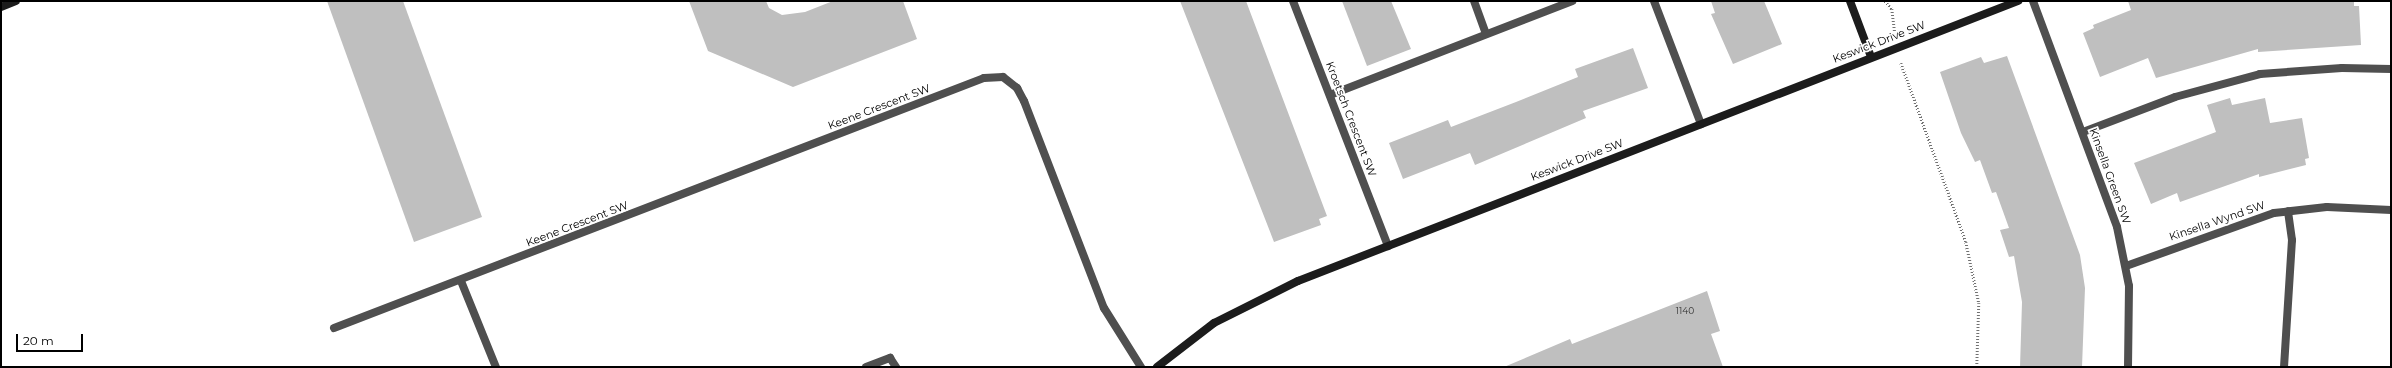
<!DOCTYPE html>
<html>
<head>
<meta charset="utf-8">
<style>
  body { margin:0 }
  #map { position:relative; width:2392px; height:368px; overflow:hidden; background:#fff; font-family:Montserrat,sans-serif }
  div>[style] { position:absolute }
  .building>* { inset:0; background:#bfbfbf }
  .path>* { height:2.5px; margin-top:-1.25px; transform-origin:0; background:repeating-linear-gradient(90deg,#717171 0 1px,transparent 0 3px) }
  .lane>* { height:8px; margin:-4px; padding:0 4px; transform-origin:4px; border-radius:4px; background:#4f4f4f }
  .street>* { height:8px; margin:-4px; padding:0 4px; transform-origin:4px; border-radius:4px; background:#4f4f4f }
  .secondary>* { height:8px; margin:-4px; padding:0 4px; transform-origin:4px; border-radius:4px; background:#1c1c1c }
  span { translate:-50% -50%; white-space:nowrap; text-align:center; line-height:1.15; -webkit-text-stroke:3.5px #fff; paint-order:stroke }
  .number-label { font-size:9px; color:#303030 }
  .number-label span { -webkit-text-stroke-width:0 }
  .street-label { font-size:11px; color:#000 }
  .frame { position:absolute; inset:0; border:2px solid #000; pointer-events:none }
  .scale { position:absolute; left:16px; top:334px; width:67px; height:18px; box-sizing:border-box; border:2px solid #000; border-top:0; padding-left:5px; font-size:12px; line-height:14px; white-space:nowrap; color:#000; -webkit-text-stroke:3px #fff; paint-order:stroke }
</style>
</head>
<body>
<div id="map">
  <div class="building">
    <i style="clip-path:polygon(327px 1px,403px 1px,482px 217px,414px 242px)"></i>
    <i style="clip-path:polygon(689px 1px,766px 1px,769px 8px,782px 15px,805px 12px,833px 1px,903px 1px,917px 39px,793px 87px,708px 51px)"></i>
    <i style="clip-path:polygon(1180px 1px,1246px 1px,1327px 216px,1319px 219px,1321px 225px,1274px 242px)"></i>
    <i style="clip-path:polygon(1342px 1px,1391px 1px,1411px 49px,1367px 66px)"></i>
    <i style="clip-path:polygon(1711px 1px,1764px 1px,1782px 44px,1733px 64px,1711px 14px,1715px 13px)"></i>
    <i style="clip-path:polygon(2128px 1px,2354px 1px,2354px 6px,2359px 6px,2361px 45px,2258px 52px,2258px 49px,2156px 78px,2148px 58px,2100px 77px,2083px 33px,2094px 28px,2093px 25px,2131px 10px)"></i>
    <i style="clip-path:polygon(1633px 48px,1648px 88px,1583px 111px,1586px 118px,1475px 165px,1470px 153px,1403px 179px,1389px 143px,1448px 120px,1451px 127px,1516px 102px,1578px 77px,1575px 69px)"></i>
    <i style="clip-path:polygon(2007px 56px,2080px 255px,2085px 288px,2082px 367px,2020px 367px,2022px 302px,2014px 256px,2009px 257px,2000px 230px,2009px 228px,1996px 192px,1992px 193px,1980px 160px,1975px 162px,1961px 133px,1940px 72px,1981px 57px,1984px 63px)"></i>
    <i style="clip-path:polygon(2230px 98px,2232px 105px,2265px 98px,2270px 123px,2302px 118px,2309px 158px,2305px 159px,2306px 165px,2259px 177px,2259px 174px,2180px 202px,2177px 193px,2151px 204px,2134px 163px,2216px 132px,2207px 105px)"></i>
    <i style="clip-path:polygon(1707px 291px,1720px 331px,1711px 334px,1723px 367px,1504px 367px,1570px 339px,1572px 344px)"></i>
  </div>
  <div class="path">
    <i style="left:1885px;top:1px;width:11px;rotate:49deg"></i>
    <i style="left:1892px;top:9px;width:23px;rotate:83deg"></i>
    <i style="left:1901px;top:63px;width:190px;rotate:70deg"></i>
    <i style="left:1966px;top:242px;width:62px;rotate:78deg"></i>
    <i style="left:1979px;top:303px;width:64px;rotate:91.8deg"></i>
  </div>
  <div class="lane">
    <i style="left:1474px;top:1px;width:35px;rotate:70deg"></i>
    <i style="left:1330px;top:95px;width:260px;rotate:-21.2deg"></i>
    <i style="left:2083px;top:132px;width:98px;rotate:-20.8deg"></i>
    <i style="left:2175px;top:97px;width:88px;rotate:-15.1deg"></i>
    <i style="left:2260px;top:74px;width:82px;rotate:-4.2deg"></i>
    <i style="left:2342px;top:68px;width:49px;rotate:1.2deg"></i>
    <i style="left:2284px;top:367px;width:127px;rotate:-86.4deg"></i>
    <i style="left:2292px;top:240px;width:29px;rotate:-98deg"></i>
  </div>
  <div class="street">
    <i style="left:1293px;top:1px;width:263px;rotate:68.8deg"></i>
    <i style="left:1654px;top:1px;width:132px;rotate:69.1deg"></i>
    <i style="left:2033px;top:1px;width:241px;rotate:69.6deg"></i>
    <i style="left:2117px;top:227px;width:60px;rotate:78.5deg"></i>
    <i style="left:2129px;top:286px;width:81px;rotate:90.7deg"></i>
    <i style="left:2126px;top:266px;width:157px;rotate:-19.7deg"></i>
    <i style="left:2274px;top:213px;width:53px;rotate:-6.5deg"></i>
    <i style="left:2327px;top:207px;width:64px;rotate:2.7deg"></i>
    <i style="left:461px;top:281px;width:93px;rotate:67.9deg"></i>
    <i style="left:334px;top:328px;width:696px;rotate:-21.04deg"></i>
    <i style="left:984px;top:78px;width:19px;rotate:-3deg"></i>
    <i style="left:1003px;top:77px;width:18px;rotate:38deg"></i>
    <i style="left:1017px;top:88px;width:15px;rotate:62deg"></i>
    <i style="left:1024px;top:101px;width:222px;rotate:68.9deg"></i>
    <i style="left:1104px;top:308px;width:70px;rotate:57.9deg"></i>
    <i style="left:866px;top:367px;width:26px;rotate:-21deg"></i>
    <i style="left:890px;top:358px;width:11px;rotate:56deg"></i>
  </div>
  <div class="secondary">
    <i style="left:1850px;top:1px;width:60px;rotate:69.4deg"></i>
    <i style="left:1px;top:7px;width:16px;rotate:-22deg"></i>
    <i style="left:1157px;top:367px;width:72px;rotate:-37.7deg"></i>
    <i style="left:1214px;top:323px;width:94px;rotate:-26.6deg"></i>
    <i style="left:1298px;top:281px;width:773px;rotate:-21.25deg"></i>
  </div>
  <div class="number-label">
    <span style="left:1685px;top:311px">1140</span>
  </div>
  <div class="street-label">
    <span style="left:1879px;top:42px;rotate:-21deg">Keswick Drive SW</span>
    <span style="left:879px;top:107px;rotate:-21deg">Keene Crescent SW</span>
    <span style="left:1351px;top:119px;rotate:69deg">Kroetsch Crescent SW</span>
    <span style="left:1577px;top:160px;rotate:-21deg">Keswick Drive SW</span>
    <span style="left:2110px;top:176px;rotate:70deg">Kinsella Green SW</span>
    <span style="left:2217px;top:221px;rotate:-19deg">Kinsella Wynd SW</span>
    <span style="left:577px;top:224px;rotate:-21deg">Keene Crescent SW</span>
  </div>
  <div class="frame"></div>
  <div class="scale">20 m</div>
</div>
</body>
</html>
